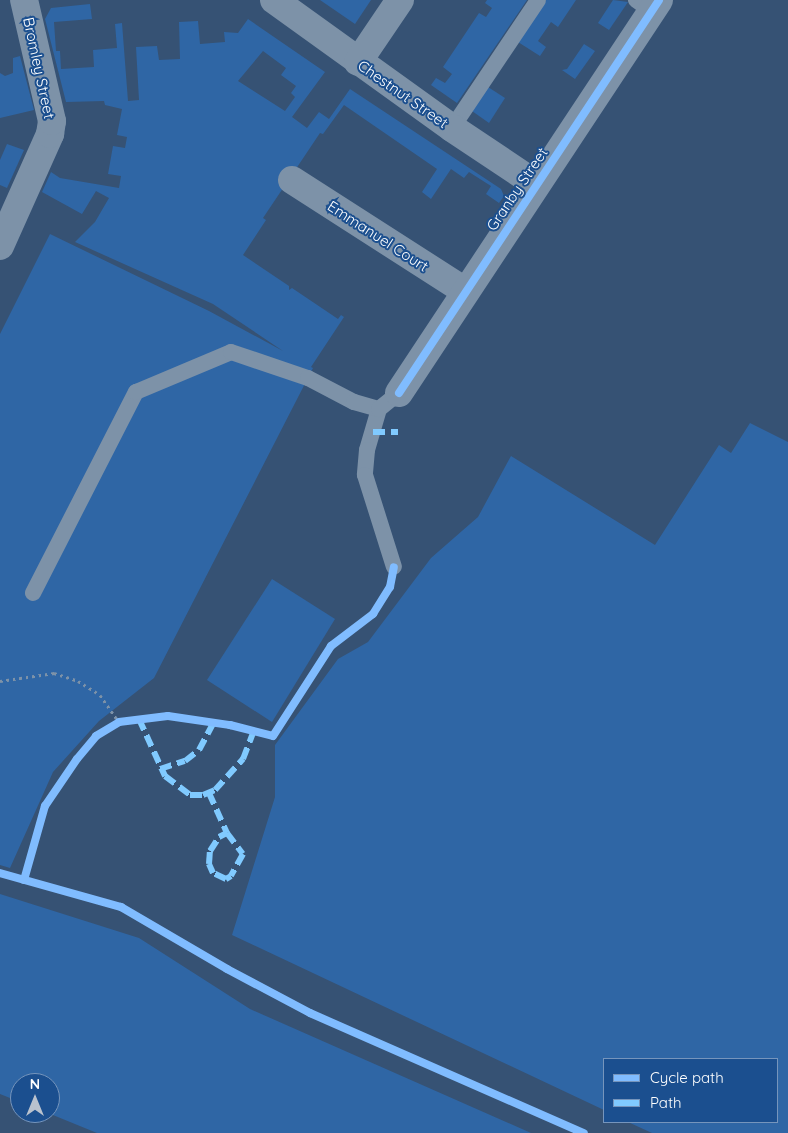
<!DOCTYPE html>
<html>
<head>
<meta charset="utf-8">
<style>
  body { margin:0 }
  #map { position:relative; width:788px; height:1133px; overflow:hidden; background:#365274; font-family:Quicksand,sans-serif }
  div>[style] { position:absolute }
  .green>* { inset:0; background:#2f66a5 }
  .path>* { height:3px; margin-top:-1.5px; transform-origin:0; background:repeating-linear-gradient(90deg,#7d92a8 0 2.5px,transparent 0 6.5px) }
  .lane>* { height:16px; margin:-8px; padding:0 8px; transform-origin:8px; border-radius:8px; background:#7d92a8 }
  .street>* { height:28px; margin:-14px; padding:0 14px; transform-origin:14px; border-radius:14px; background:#7d92a8 }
  .quiet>* { height:6px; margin-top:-3px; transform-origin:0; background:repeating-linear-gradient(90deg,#80caff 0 12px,transparent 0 18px) }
  .cycleway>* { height:8px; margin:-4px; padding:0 4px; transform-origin:4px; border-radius:4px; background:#80bcff }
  span { translate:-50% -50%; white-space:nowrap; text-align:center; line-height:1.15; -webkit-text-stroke:4px #1b4f8f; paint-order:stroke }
  .street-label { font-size:15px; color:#fff }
  .legend { position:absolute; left:603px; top:1058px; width:175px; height:65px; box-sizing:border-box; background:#1b4f8f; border:1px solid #7695bc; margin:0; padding:6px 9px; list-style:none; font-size:15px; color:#fff }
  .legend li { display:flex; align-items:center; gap:10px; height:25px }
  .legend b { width:25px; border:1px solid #7695bc }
  .north { position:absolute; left:10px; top:1073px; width:50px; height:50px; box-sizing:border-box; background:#1b4f8f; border:1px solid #7695bc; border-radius:50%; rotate:0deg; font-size:14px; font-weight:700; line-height:20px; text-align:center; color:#fff }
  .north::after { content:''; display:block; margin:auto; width:18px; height:22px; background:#b9c2ce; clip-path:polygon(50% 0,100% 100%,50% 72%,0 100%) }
</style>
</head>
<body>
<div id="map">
  <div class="green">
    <i style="clip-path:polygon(320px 0,371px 0,355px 24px)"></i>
    <i style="clip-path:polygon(487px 0,527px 0,457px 103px,431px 85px,436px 78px,445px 83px,452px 74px,443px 67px,479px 13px,486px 17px,492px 8px,485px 3px)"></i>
    <i style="clip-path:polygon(546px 0,576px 0,558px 27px,551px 22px,538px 41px,546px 47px,540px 56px,518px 42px)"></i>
    <i style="clip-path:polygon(613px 0,628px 2px,609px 30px,598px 23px)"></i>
    <i style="clip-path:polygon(evenodd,90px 4px,92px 19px,54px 22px,56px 51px,60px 51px,61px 69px,94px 67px,93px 50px,117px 48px,115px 24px,122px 23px,128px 101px,139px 100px,136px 47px,157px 46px,159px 60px,180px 59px,179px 22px,198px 21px,200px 44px,225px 42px,224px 32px,238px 33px,248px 19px,325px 72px,292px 117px,307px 128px,319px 112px,329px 119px,350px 89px,501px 189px,504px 196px,499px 203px,486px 194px,491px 186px,469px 172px,464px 178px,451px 169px,431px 199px,422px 192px,437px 169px,344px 105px,323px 134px,320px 133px,263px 218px,266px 220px,243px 255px,289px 286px,289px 290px,292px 288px,338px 319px,341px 315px,344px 317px,311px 367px,313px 368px,154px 678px,99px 721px,53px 772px,10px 868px,0 865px,0 334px,50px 234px,209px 311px,283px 351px,213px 304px,75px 242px,95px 222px,109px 198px,96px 191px,82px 214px,42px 192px,51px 172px,60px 178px,119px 188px,121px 176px,108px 174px,113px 146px,125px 148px,127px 137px,117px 135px,122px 109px,105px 105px,104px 101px,66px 102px,45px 19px,51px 8px,90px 4px,263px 51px,286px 68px,281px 75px,296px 86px,291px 93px,295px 97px,285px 111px,238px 81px,263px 51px)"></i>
    <i style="clip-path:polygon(584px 44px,595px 51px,575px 79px,562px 70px,567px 69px)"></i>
    <i style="clip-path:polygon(20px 56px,34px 110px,0 118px,0 73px,5px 76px,13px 73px,13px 58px)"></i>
    <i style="clip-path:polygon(488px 87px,505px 98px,489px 123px,472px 111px)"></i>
    <i style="clip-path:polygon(7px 144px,24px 150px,7px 188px,0 185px,0 160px)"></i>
    <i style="clip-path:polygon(750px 423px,788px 442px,788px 1133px,652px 1133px,628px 1122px,777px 1122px,777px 1059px,604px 1059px,604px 1110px,232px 935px,275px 797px,275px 745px,338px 659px,368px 642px,431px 558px,478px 517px,511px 456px,655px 545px,719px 445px,731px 453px)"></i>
    <i style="clip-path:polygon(272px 579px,335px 619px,272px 722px,207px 680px)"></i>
    <i style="clip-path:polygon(0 894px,139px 938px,250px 1009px,531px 1133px,97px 1133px,48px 1113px,50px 1083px,20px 1083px,20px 1102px,0 1094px)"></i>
  </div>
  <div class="path">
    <i style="left:0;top:681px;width:55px;rotate:-8.4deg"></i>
    <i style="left:54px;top:673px;width:25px;rotate:18deg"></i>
    <i style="left:78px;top:681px;width:26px;rotate:32deg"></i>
    <i style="left:100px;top:695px;width:33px;rotate:55deg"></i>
  </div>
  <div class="lane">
    <i style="left:636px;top:0;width:19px;rotate:35deg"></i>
    <i style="left:452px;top:128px;width:154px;rotate:-56.1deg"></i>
    <i style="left:379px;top:409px;width:43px;rotate:106.3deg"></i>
    <i style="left:367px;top:450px;width:25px;rotate:95deg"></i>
    <i style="left:365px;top:475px;width:96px;rotate:72.5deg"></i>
    <i style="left:33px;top:593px;width:226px;rotate:-62.9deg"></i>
    <i style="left:136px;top:392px;width:103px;rotate:-22.8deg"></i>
    <i style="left:231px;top:352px;width:81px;rotate:18.7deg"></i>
    <i style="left:308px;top:378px;width:52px;rotate:27.6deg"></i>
    <i style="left:354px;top:402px;width:26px;rotate:16deg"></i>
    <i style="left:379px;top:409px;width:26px;rotate:-39deg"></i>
  </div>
  <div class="street">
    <i style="left:274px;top:0;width:219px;rotate:35.7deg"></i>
    <i style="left:452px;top:128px;width:101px;rotate:33.7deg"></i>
    <i style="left:358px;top:62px;width:75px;rotate:-55.9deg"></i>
    <i style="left:292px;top:180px;width:206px;rotate:32.7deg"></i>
    <i style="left:0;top:246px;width:123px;rotate:-65.9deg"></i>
    <i style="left:50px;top:134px;width:13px;rotate:-81deg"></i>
    <i style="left:52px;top:121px;width:124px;rotate:-103deg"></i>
    <i style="left:399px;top:393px;width:471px;rotate:-56.5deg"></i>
  </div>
  <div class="quiet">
    <i style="left:373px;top:432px;width:25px"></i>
    <i style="left:139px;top:719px;width:63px;rotate:65.5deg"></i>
    <i style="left:165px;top:776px;width:31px;rotate:37deg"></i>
    <i style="left:190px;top:795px;width:13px"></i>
    <i style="left:203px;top:795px;width:13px;rotate:-23deg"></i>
    <i style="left:215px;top:790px;width:42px;rotate:-47.9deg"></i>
    <i style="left:243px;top:759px;width:30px;rotate:-69deg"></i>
    <i style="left:160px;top:769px;width:26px;rotate:-18deg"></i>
    <i style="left:185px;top:761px;width:18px;rotate:-38deg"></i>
    <i style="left:199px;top:750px;width:32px;rotate:-62deg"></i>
    <i style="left:209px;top:793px;width:44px;rotate:65.8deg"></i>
    <i style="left:227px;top:833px;width:26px;rotate:53deg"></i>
    <i style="left:243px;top:854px;width:25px;rotate:119deg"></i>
    <i style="left:231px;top:876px;width:6px;rotate:149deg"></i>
    <i style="left:226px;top:879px;width:14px;rotate:-155deg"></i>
    <i style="left:213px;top:873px;width:10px;rotate:-114deg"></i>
    <i style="left:209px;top:864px;width:13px;rotate:-86deg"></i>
    <i style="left:210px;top:851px;width:17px;rotate:-57deg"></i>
    <i style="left:219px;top:837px;width:9px;rotate:-27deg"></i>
  </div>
  <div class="cycleway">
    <i style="left:399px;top:393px;width:471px;rotate:-56.5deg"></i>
    <i style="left:0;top:873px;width:126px;rotate:15.7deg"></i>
    <i style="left:121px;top:907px;width:123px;rotate:30.3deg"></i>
    <i style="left:227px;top:969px;width:94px;rotate:27.9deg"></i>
    <i style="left:310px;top:1013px;width:299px;rotate:23.7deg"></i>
    <i style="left:24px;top:880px;width:77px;rotate:-74.2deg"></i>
    <i style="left:45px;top:806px;width:57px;rotate:-55.8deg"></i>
    <i style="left:77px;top:759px;width:30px;rotate:-50deg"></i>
    <i style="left:96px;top:736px;width:27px;rotate:-31deg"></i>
    <i style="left:119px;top:722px;width:49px;rotate:-7deg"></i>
    <i style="left:168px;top:716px;width:63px;rotate:8.3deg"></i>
    <i style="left:230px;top:725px;width:44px;rotate:14.3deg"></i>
    <i style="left:273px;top:736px;width:107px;rotate:-57.2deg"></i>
    <i style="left:331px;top:646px;width:53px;rotate:-37.3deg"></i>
    <i style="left:373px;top:614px;width:32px;rotate:-58deg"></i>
    <i style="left:390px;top:587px;width:20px;rotate:-79deg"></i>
  </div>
  <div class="street-label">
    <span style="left:39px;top:68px;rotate:78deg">Bromley Street</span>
    <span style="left:403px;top:94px;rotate:35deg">Chestnut Street</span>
    <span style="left:517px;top:189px;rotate:-56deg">Granby Street</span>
    <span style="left:378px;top:236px;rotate:33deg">Emmanuel Court</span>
  </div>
  <ul class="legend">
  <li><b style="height:6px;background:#80bcff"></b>Cycle path</li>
  <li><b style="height:6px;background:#80caff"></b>Path</li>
  </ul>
  <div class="north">N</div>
</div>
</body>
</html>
